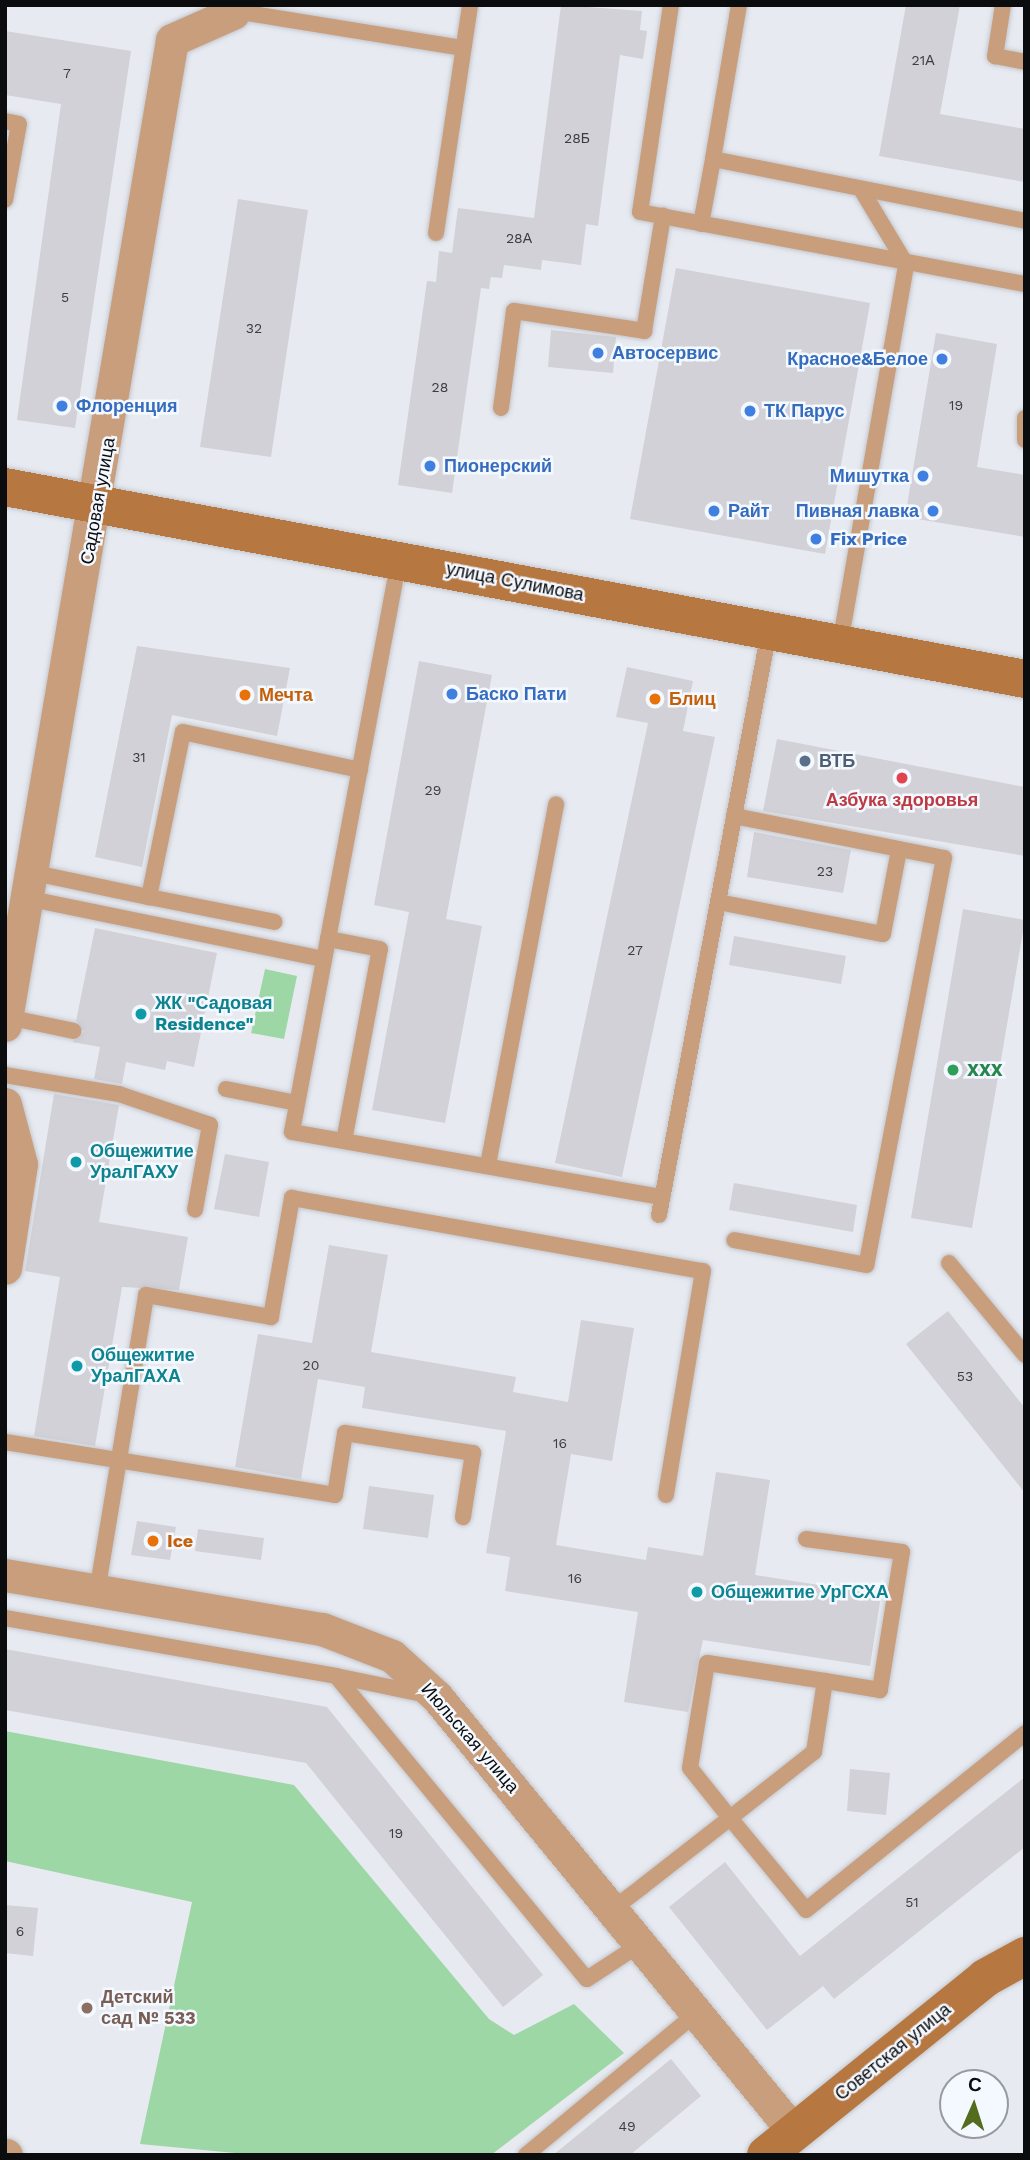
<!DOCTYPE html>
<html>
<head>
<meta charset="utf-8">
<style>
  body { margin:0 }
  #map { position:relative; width:1030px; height:2160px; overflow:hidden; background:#e7ebf1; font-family:"Work Sans",sans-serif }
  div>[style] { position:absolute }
  .green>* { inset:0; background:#9ed7a6 }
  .building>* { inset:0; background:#d1d1d7 }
  .roads { filter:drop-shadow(0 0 2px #c4c7cd) drop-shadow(0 0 2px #c4c7cd) }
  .lane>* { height:16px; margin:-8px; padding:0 8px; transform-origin:8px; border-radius:8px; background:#c99e7c }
  .street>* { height:33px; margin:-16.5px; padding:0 16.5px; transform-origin:16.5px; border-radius:16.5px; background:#c99e7c }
  .secondary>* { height:38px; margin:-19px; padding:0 19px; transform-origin:19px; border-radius:19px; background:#b67741 }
  .dots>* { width:19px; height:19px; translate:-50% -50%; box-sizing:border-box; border:4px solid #f4f8ff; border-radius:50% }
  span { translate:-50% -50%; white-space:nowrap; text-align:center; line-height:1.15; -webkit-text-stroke:5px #f4f8ff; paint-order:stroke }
  .number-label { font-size:14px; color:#3c3d40 }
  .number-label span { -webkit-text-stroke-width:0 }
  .shop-label { font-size:18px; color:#366cbe; font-weight:700 }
  .left { translate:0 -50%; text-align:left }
  .right { translate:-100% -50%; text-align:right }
  .street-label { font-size:18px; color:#0b0c0e }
  .food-label { font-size:18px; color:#c56008; font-weight:700 }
  .service-label { font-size:18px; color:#4e5e75; font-weight:700 }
  .health-label { font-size:18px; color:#be3a42; font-weight:700 }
  .culture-label { font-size:18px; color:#0d838f; font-weight:700 }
  .leisure-label { font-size:18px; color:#27864d; font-weight:700 }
  .education-label { font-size:18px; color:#785e54; font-weight:700 }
  .frame { position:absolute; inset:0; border:7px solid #0b0c0e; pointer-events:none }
  .north { position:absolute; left:939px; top:2069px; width:70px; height:70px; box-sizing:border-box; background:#f4f8ff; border:2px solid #979a9f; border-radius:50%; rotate:3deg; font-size:19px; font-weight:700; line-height:28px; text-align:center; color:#0b0c0e }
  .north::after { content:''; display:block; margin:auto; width:24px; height:32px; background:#536c1d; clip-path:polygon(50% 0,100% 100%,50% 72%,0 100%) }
</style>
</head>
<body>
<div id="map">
  <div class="green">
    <i style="clip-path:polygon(265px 969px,297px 976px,284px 1039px,251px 1033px)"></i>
    <i style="clip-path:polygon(5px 1731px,294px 1785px,489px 2019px,514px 2035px,574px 2004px,624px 2053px,491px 2155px,256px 2155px,140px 2144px,192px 1902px,5px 1861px)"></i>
  </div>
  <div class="building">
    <i style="clip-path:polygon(561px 5px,642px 11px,640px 30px,647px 31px,643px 59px,620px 55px,598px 226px,586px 224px,581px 265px,542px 260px,541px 270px,504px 265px,502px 278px,491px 277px,489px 289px,481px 288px,452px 493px,398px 485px,427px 281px,436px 282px,439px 251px,452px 253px,458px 208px,534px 218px)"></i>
    <i style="clip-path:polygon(906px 5px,960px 5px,940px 114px,1025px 129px,1025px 182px,879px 156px)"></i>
    <i style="clip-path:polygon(5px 31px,131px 51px,75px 428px,17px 420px,61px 104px,5px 95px)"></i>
    <i style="clip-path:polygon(238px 199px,308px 210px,271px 457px,200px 447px)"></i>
    <i style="clip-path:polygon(676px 268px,870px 303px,825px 554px,630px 519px)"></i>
    <i style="clip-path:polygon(551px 330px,616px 337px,613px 373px,548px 367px)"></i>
    <i style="clip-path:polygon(936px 333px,997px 344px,977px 467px,1025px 475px,1025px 537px,905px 517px)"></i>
    <i style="clip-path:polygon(137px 646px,290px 668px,277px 736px,172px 715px,142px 867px,95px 857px)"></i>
    <i style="clip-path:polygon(419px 661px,492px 675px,446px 919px,482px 926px,445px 1123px,372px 1110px,409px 912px,374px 905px)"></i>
    <i style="clip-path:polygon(627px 667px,693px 681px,683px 731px,715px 737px,622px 1177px,555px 1163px,648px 723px,616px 717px)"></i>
    <i style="clip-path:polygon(777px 739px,1025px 787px,1025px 856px,763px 811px)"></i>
    <i style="clip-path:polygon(754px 832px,851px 850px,843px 893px,747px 877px)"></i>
    <i style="clip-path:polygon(963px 909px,1025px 920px,972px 1228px,911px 1218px)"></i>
    <i style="clip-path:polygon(95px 928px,217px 953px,194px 1067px,167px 1061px,165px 1070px,126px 1062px,122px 1084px,94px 1079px,100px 1047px,72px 1042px,84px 1032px,76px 1021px)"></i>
    <i style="clip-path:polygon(734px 936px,846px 956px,841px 984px,729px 965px)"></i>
    <i style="clip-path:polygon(54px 1094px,119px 1105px,99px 1222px,188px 1237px,179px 1290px,122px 1287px,95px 1446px,34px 1436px,60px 1277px,25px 1271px)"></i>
    <i style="clip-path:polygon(225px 1154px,269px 1162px,259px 1217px,214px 1209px)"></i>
    <i style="clip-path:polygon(734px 1183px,857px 1205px,853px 1232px,729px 1210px)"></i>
    <i style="clip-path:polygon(329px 1245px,388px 1255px,371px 1352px,516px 1377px,513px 1392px,568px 1402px,581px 1320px,634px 1328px,612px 1461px,571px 1454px,556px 1545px,646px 1560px,648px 1547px,703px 1556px,716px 1472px,770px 1480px,755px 1575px,881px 1595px,870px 1666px,703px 1640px,688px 1712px,624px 1702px,638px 1612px,505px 1591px,510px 1557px,486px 1553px,506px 1431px,362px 1408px,365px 1387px,318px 1379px,301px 1479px,235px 1467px,258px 1334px,312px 1343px)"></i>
    <i style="clip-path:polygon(948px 1311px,1025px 1408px,1025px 1493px,906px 1344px)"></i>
    <i style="clip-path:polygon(369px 1486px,434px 1495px,428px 1538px,363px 1529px)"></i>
    <i style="clip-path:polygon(137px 1521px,176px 1527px,170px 1560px,131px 1555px)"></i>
    <i style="clip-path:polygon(198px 1529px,264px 1538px,261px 1560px,195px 1551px)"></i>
    <i style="clip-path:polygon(5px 1649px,327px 1707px,543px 1975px,503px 2007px,306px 1763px,5px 1710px)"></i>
    <i style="clip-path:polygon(850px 1769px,890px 1773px,886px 1815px,847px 1811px)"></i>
    <i style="clip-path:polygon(1025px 1777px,1025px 1847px,834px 1999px,823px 1986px,767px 2030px,669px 1907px,725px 1862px,800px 1956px)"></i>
    <i style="clip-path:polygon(5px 1905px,38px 1908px,33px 1956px,5px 1953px)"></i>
    <i style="clip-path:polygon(671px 2059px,701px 2096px,630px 2155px,553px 2155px)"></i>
  </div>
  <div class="roads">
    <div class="lane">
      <i style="left:671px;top:5px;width:209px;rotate:98.5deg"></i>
      <i style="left:640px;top:212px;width:392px;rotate:10.6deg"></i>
      <i style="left:739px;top:5px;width:156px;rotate:99.6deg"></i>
      <i style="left:713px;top:159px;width:318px;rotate:11.2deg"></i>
      <i style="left:1003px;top:5px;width:52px;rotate:98.9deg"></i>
      <i style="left:995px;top:56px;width:31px;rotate:11deg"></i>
      <i style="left:234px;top:11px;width:232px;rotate:9.2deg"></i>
      <i style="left:5px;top:121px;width:14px;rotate:12deg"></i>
      <i style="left:19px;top:124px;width:77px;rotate:100.4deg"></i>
      <i style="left:701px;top:224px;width:66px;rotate:-79.5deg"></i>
      <i style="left:436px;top:233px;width:231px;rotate:-81.5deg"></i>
      <i style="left:501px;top:408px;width:98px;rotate:-82.4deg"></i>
      <i style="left:514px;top:311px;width:132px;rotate:8.7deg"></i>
      <i style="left:644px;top:331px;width:117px;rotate:-80.6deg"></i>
      <i style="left:1025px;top:418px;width:22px;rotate:90deg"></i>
      <i style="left:840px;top:644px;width:386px;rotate:-80.1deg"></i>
      <i style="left:906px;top:264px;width:87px;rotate:-121deg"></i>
      <i style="left:734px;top:816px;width:214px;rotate:11.3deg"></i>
      <i style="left:944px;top:858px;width:414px;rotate:100.8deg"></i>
      <i style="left:866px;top:1265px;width:134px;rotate:-169.3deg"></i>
      <i style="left:30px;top:872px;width:122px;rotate:11.9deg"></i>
      <i style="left:149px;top:897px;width:168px;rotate:-78.4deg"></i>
      <i style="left:183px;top:732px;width:181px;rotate:12.1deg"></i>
      <i style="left:149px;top:897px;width:128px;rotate:11.2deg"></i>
      <i style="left:26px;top:898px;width:304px;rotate:11.6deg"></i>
      <i style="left:718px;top:902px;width:168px;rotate:11deg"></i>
      <i style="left:883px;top:934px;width:86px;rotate:-79.2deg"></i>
      <i style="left:328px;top:939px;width:196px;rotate:100.6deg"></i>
      <i style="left:292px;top:1132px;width:376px;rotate:10deg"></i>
      <i style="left:7px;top:1017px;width:68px;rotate:11.8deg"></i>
      <i style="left:5px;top:1075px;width:116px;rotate:9.5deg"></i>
      <i style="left:119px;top:1094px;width:96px;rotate:18.8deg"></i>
      <i style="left:210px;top:1125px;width:86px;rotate:100deg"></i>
      <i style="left:226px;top:1089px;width:72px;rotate:11.2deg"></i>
      <i style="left:344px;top:1141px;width:195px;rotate:-79.4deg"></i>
      <i style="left:380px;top:949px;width:53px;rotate:-169.1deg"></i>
      <i style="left:328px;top:939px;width:386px;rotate:-79.4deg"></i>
      <i style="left:488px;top:1165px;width:367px;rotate:-79.3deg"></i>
      <i style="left:659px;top:1215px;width:594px;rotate:-79.33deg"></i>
      <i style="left:949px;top:1263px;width:119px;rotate:50.4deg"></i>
      <i style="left:5px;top:1442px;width:334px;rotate:9.1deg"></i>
      <i style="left:335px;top:1495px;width:63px;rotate:-80.8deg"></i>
      <i style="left:345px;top:1433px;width:130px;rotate:8.9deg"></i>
      <i style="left:473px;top:1453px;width:65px;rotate:98.9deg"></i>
      <i style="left:806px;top:1539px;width:97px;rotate:7.7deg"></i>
      <i style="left:902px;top:1552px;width:140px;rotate:99.1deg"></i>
      <i style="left:880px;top:1690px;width:56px;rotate:-170.7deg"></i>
      <i style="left:97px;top:1592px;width:301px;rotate:-80.6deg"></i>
      <i style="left:146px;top:1295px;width:127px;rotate:10deg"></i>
      <i style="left:271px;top:1317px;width:121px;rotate:-80deg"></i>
      <i style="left:292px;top:1198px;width:417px;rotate:10.1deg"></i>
      <i style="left:703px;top:1271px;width:227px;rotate:99.4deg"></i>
      <i style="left:5px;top:1618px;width:336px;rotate:9.9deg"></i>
      <i style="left:336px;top:1676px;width:393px;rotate:50.4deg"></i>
      <i style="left:587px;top:1979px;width:66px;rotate:-33.2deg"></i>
      <i style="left:336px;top:1676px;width:89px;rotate:11.7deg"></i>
      <i style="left:614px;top:1908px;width:36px;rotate:-37deg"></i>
      <i style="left:643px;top:1886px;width:110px;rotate:-38deg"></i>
      <i style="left:730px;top:1818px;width:107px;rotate:-38.2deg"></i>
      <i style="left:814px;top:1752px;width:72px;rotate:-81.2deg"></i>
      <i style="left:825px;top:1681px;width:119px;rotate:-171.3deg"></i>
      <i style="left:707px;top:1663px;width:106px;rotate:99.2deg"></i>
      <i style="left:690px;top:1768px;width:64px;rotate:51.3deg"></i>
      <i style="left:730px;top:1818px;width:119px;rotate:50.4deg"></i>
      <i style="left:806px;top:1910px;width:282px;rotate:-38.9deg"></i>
      <i style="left:526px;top:2155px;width:225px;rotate:-39.8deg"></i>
    </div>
    <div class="street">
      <i style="left:5px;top:1025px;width:999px;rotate:-80.38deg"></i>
      <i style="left:172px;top:40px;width:67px;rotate:-23.9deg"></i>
      <i style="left:5px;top:1104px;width:62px;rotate:75.1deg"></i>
      <i style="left:21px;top:1164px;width:105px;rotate:98.7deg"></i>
      <i style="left:5px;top:1575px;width:322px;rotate:9.7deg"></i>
      <i style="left:322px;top:1629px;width:75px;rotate:21.1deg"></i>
      <i style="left:392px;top:1656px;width:61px;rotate:42.3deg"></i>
      <i style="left:437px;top:1697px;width:563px;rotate:50.62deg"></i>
      <i style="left:5px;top:2155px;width:1px"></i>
    </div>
    <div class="secondary">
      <i style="left:5px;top:487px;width:1038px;rotate:10.66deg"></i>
      <i style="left:766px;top:2155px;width:282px;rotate:-38.9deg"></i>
      <i style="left:985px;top:1978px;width:46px;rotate:-28.8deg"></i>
    </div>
  </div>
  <div class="dots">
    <i style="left:598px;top:353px;background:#3f7fe0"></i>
    <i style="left:942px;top:359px;background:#3f7fe0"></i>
    <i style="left:62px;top:406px;background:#3f7fe0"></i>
    <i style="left:750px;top:411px;background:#3f7fe0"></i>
    <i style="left:430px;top:466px;background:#3f7fe0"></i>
    <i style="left:923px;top:476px;background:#3f7fe0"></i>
    <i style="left:714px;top:511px;background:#3f7fe0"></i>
    <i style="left:933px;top:511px;background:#3f7fe0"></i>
    <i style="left:816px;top:539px;background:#3f7fe0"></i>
    <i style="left:452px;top:694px;background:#3f7fe0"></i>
    <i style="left:245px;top:695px;background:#e8710a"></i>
    <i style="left:655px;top:699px;background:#e8710a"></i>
    <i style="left:805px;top:761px;background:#5c6f8a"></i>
    <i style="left:902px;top:778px;background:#e0444e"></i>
    <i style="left:141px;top:1014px;background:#0f9aa8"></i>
    <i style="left:953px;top:1070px;background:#2e9e5b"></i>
    <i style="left:76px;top:1162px;background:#0f9aa8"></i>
    <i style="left:77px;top:1366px;background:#0f9aa8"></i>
    <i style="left:153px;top:1541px;background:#e8710a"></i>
    <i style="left:697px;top:1592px;background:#0f9aa8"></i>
    <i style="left:87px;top:2008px;background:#8d6e63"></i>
  </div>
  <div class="number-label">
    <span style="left:923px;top:60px">21А</span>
    <span style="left:67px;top:73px">7</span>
    <span style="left:577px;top:138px">28Б</span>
    <span style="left:519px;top:238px">28А</span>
    <span style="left:65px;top:297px">5</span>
    <span style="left:254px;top:328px">32</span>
    <span style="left:440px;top:387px">28</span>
    <span style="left:956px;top:405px">19</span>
    <span style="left:139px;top:757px">31</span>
    <span style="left:433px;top:790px">29</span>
    <span style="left:825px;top:871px">23</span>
    <span style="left:635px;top:950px">27</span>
    <span style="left:311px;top:1365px">20</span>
    <span style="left:965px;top:1376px">53</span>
    <span style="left:560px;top:1443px">16</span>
    <span style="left:575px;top:1578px">16</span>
    <span style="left:396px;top:1833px">19</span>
    <span style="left:912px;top:1902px">51</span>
    <span style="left:20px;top:1931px">6</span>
    <span style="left:627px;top:2126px">49</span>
  </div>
  <div class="shop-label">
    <span class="left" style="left:612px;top:353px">Автосервис</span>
    <span class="right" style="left:928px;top:359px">Красное&amp;Белое</span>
    <span class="left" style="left:76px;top:406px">Флоренция</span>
    <span class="left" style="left:764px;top:411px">ТК Парус</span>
    <span class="left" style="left:444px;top:466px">Пионерский</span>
    <span class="right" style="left:909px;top:476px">Мишутка</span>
    <span class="left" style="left:728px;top:511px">Райт</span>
    <span class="right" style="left:919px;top:511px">Пивная лавка</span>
    <span class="left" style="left:830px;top:539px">Fix Price</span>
    <span class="left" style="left:466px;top:694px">Баско Пати</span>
  </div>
  <div class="street-label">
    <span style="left:98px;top:501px;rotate:-80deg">Садовая улица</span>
    <span style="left:515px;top:582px;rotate:11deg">улица Сулимова</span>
    <span style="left:470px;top:1738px;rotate:49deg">Июльская улица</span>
    <span style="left:893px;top:2052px;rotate:-39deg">Советская улица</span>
  </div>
  <div class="food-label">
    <span class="left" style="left:259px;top:695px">Мечта</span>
    <span class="left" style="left:669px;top:699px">Блиц</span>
    <span class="left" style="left:167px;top:1541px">Ice</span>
  </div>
  <div class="service-label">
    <span class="left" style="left:819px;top:761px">ВТБ</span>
  </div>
  <div class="health-label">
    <span style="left:902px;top:800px">Азбука здоровья</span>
  </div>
  <div class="culture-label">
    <span class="left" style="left:155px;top:1014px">ЖК "Садовая<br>Residence"</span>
    <span class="left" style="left:90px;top:1162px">Общежитие<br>УралГАХУ</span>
    <span class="left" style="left:91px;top:1366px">Общежитие<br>УралГАХА</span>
    <span class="left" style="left:711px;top:1592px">Общежитие УрГСХА</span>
  </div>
  <div class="leisure-label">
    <span class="left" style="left:967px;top:1070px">XXX</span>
  </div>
  <div class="education-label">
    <span class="left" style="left:101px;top:2008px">Детский<br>сад № 533</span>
  </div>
  <div class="frame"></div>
  <div class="north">С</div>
</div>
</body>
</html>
